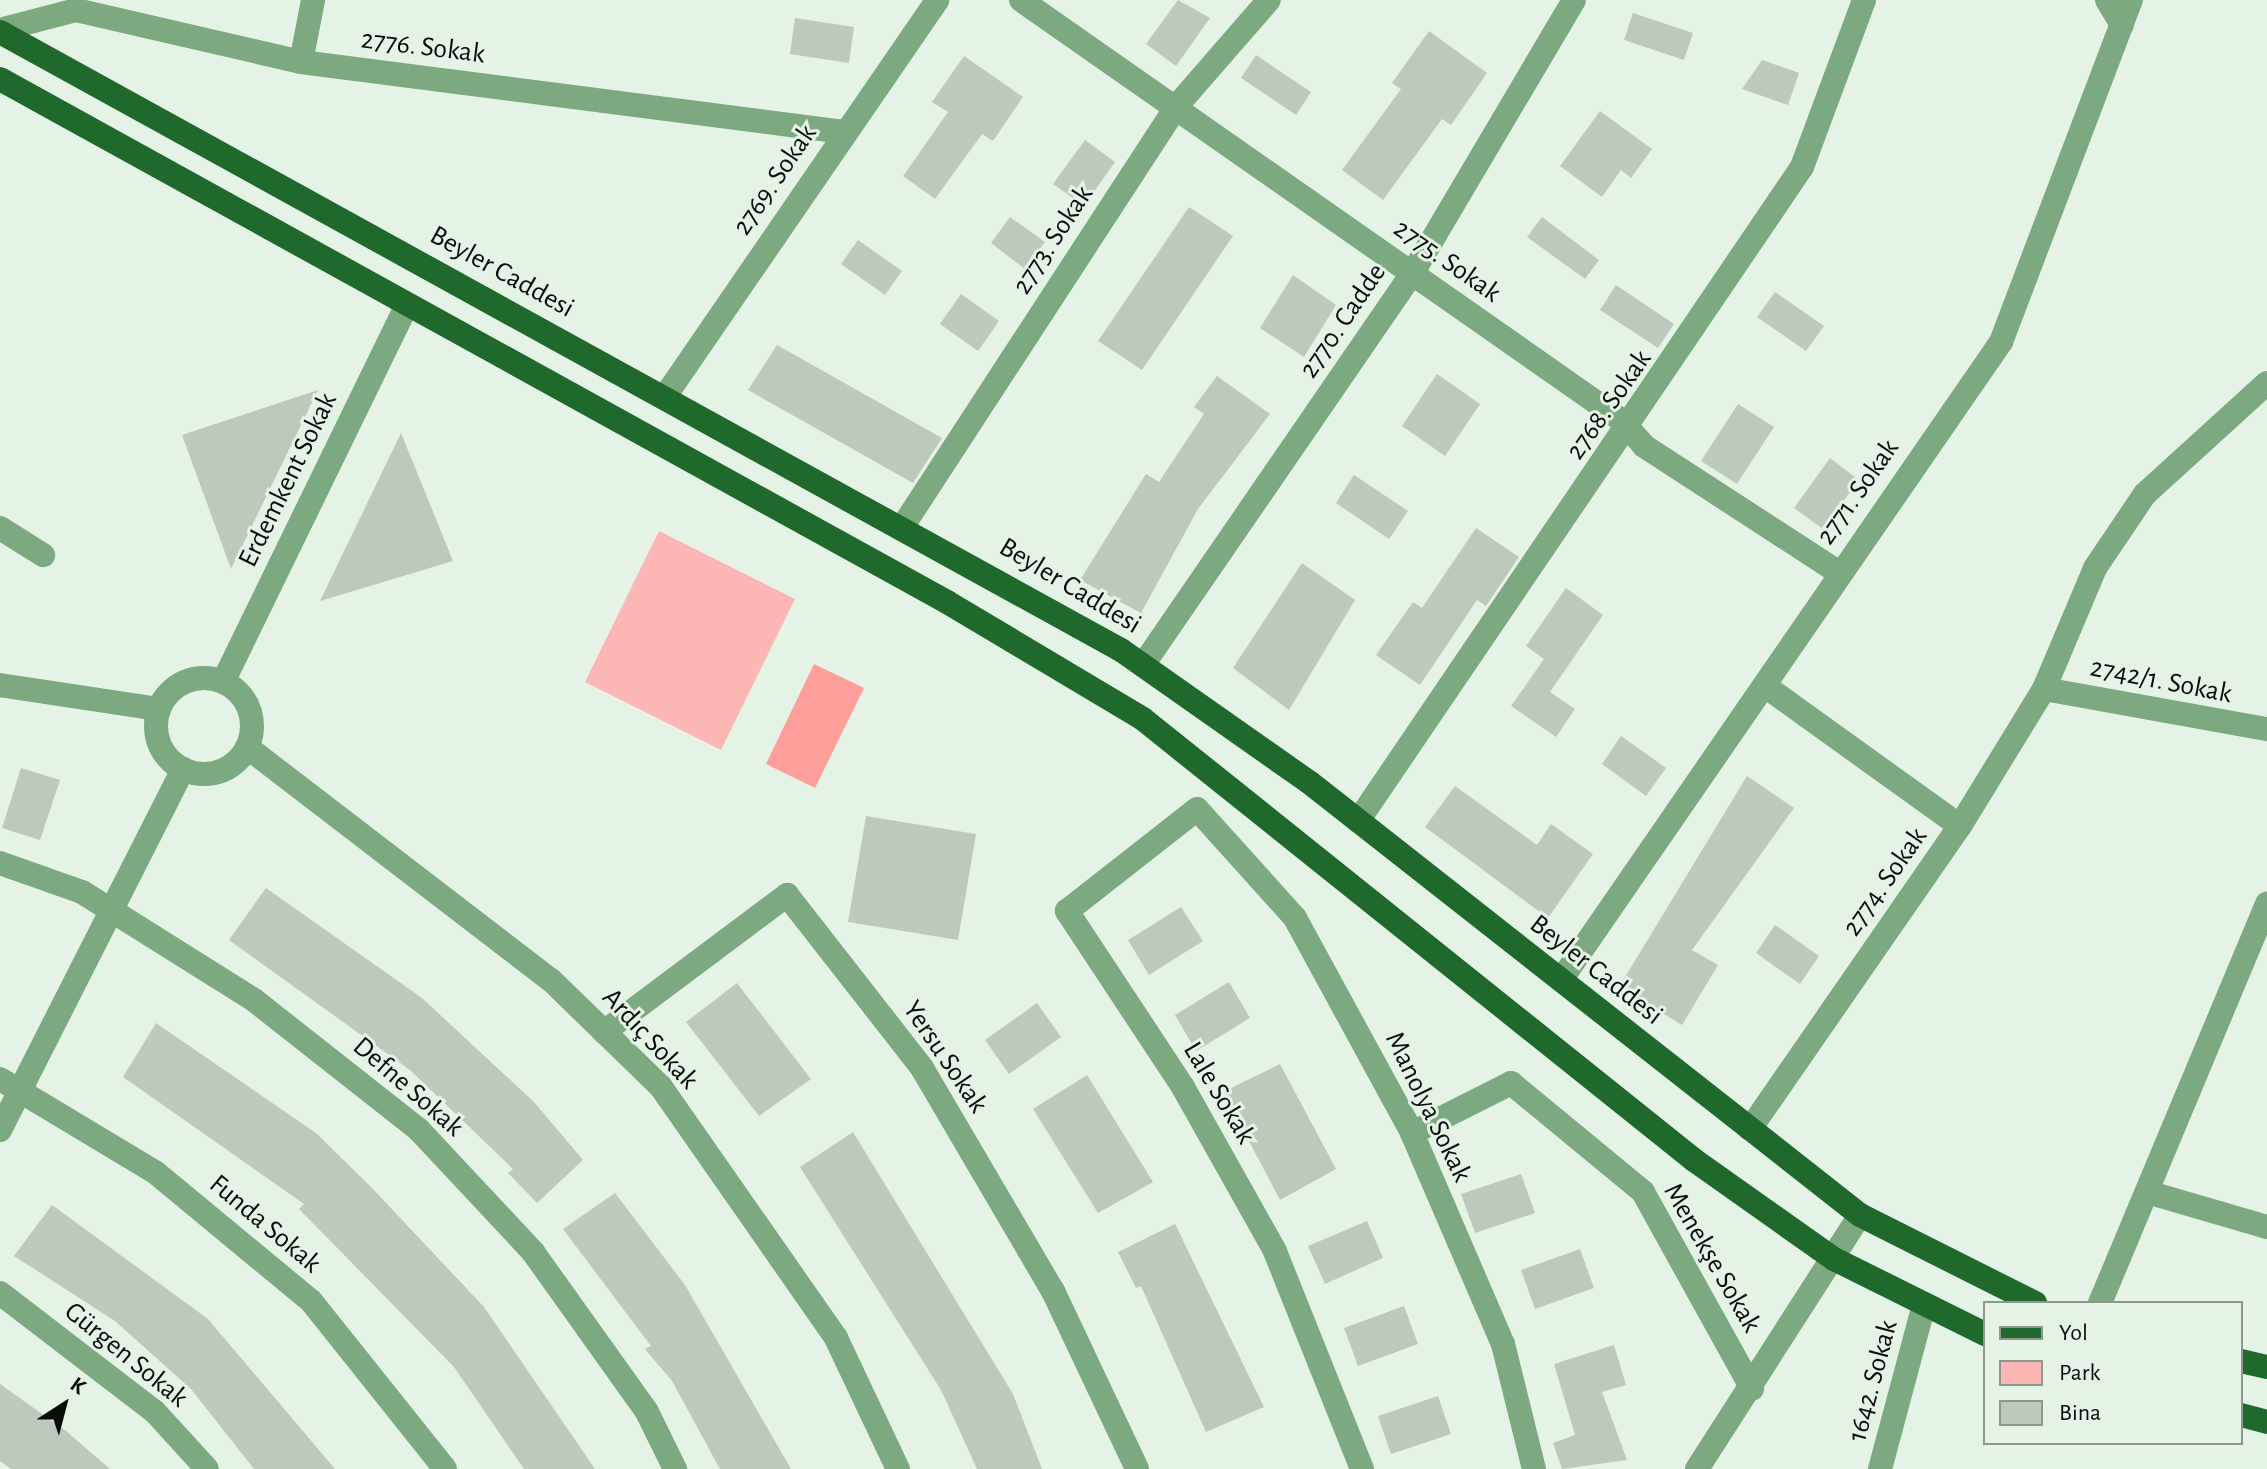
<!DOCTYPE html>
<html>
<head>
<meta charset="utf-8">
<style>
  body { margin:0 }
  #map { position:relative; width:2267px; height:1469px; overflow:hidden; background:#e5f3e6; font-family:"Alegreya Sans",sans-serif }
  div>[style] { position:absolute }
  .green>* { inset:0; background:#fcb6b3 }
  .water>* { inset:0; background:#fd9e9b }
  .building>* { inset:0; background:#bcc9bc }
  .minor>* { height:24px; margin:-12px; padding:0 12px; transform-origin:12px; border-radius:12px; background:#7ca97f }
  .minor>.ring { margin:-12px; padding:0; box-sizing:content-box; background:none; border:24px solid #7ca97f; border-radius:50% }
  .major>* { height:24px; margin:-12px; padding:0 12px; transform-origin:12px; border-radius:12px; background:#20692d }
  span { translate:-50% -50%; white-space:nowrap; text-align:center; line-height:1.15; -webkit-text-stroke:6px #e5f3e6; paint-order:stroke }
  .street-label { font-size:28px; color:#090d09 }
  .legend { position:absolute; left:1983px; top:1301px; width:260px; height:144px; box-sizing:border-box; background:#e5f3e6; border:2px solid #8d978e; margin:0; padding:10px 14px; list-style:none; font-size:24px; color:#090d09 }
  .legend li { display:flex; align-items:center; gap:16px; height:40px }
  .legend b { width:40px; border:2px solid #8d978e }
  .north { position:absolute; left:24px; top:1365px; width:80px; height:80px; -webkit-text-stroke:6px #e5f3e6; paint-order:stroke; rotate:36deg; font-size:22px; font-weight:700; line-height:32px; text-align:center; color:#090d09 }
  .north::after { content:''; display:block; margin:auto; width:28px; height:36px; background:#090d09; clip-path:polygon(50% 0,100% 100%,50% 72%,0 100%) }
</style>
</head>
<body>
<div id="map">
  <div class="green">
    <i style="clip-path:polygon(659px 531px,795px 599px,721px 750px,585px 682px)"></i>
  </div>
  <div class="water">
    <i style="clip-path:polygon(814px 664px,864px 688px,815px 788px,766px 764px)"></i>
  </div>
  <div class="building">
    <i style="clip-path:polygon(1178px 0,1210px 18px,1176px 66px,1146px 44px)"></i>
    <i style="clip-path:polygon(1633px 13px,1693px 33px,1684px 60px,1624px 40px)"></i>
    <i style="clip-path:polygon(795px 18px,854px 27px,849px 63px,790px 54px)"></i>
    <i style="clip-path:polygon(1429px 31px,1487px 73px,1451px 125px,1442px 119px,1383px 200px,1342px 170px,1401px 89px,1392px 83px)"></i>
    <i style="clip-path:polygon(1256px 55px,1311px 92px,1296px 115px,1241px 78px)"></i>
    <i style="clip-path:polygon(964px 56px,1023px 97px,993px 141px,982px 134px,935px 199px,903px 176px,948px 112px,932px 102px)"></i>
    <i style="clip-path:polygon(1762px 60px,1799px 73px,1788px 105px,1742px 89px)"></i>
    <i style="clip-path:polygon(1600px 111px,1652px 149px,1631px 178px,1621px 170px,1602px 197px,1560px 166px)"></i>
    <i style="clip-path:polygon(1085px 140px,1115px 162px,1084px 206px,1053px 184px)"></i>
    <i style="clip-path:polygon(1189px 207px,1233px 236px,1142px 370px,1098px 341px)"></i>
    <i style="clip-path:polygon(1010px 217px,1045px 242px,1025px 269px,991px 243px)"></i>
    <i style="clip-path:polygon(1542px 217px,1599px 260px,1585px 279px,1527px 237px)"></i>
    <i style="clip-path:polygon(858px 240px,902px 271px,885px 295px,841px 264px)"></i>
    <i style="clip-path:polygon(1293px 275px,1336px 305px,1304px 357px,1260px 328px)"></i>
    <i style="clip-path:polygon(1616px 285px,1674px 324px,1658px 348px,1600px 310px)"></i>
    <i style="clip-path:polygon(1775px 292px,1824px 326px,1806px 351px,1757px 317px)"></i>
    <i style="clip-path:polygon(961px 294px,999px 321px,978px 351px,940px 324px)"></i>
    <i style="clip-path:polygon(777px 345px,942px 438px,913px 483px,748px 390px)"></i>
    <i style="clip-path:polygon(1437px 374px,1480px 404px,1445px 456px,1402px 426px)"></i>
    <i style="clip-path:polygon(1217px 376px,1270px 414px,1198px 509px,1141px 613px,1080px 580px,1146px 474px,1159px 482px,1204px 414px,1194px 407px)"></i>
    <i style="clip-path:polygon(318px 390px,231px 569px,182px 435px)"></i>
    <i style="clip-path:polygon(1738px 404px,1774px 427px,1737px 484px,1701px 461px)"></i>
    <i style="clip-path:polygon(401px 433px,453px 561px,320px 601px)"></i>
    <i style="clip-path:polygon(1830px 458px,1859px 480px,1823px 529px,1794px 508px)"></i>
    <i style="clip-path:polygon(1354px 475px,1408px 511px,1389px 539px,1336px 503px)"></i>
    <i style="clip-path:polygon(1476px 528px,1519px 557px,1486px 606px,1477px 600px,1420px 685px,1376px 655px,1413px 602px,1422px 608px)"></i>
    <i style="clip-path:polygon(1302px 563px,1355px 600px,1289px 710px,1233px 668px)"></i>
    <i style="clip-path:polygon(1566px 588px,1603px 615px,1550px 692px,1575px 709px,1556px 737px,1511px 706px,1544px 659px,1526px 646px)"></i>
    <i style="clip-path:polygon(1621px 736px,1666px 768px,1646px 796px,1602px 764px)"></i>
    <i style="clip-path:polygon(21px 768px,60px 780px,40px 840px,2px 828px)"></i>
    <i style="clip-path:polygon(1747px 776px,1794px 808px,1692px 950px,1718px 965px,1682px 1025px,1619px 987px)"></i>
    <i style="clip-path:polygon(1455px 786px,1537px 845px,1551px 824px,1593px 854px,1548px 918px,1425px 827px)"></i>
    <i style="clip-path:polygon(866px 816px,976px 834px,958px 940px,848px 922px)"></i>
    <i style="clip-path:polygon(266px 888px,422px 998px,534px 1102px,583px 1160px,537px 1203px,508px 1173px,513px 1169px,410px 1070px,229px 940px)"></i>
    <i style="clip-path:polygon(1181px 907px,1203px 941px,1149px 975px,1128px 940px)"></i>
    <i style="clip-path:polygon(1775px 925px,1819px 956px,1800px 984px,1756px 953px)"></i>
    <i style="clip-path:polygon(1229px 982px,1250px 1018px,1196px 1051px,1175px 1015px)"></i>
    <i style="clip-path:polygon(737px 983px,811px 1079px,759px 1116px,686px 1022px)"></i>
    <i style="clip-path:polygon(1037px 1003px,1061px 1037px,1009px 1074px,985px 1040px)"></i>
    <i style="clip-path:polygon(156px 1023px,316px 1133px,372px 1188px,484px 1307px,595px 1469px,524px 1469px,454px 1367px,299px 1209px,304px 1204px,123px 1077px)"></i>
    <i style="clip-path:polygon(1280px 1064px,1336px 1169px,1280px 1200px,1223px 1092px)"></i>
    <i style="clip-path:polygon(1087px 1075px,1153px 1182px,1098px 1213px,1033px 1109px)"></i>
    <i style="clip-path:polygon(853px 1132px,1013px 1394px,1042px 1469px,977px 1469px,941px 1390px,800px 1167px)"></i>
    <i style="clip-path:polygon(1521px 1174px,1535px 1213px,1475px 1233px,1461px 1194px)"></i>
    <i style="clip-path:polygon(615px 1193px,685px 1285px,791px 1469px,720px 1469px,672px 1381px,645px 1349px,651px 1346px,563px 1229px)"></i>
    <i style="clip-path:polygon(52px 1205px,208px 1319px,335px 1469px,254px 1469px,191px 1389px,115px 1321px,14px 1256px)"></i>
    <i style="clip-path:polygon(1367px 1221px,1383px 1258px,1325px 1284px,1308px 1246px)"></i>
    <i style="clip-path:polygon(1175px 1224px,1264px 1407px,1206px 1432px,1141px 1286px,1136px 1288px,1118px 1252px)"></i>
    <i style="clip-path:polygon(1580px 1249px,1594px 1288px,1535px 1309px,1521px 1270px)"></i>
    <i style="clip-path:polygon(1404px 1306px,1418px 1344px,1358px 1366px,1344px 1328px)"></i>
    <i style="clip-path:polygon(1614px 1345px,1626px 1385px,1602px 1392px,1627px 1460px,1562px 1469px,1553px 1443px,1575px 1435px,1554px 1364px)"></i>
    <i style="clip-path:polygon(0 1384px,66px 1431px,110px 1469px,11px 1469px,0 1461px)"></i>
    <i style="clip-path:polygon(1438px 1396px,1451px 1434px,1391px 1454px,1378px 1416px)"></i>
  </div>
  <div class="minor">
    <i style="left:1021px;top:0;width:731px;rotate:34.97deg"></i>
    <i style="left:1620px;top:419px;width:36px;rotate:48deg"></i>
    <i style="left:1644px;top:446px;width:231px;rotate:33deg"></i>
    <i style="left:2107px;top:0;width:29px;rotate:59deg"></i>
    <i style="left:0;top:30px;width:79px;rotate:-14.7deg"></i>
    <i style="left:76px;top:10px;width:231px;rotate:13deg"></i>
    <i style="left:301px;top:62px;width:547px;rotate:7.35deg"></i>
    <i style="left:301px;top:62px;width:63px;rotate:-79deg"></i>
    <i style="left:666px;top:395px;width:479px;rotate:-55.5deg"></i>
    <i style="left:903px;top:526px;width:499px;rotate:-56.9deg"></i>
    <i style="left:1175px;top:108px;width:143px;rotate:-49deg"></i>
    <i style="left:0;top:528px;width:51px;rotate:32.1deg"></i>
    <i style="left:1143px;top:665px;width:475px;rotate:-55.5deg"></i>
    <i style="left:1412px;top:274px;width:318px;rotate:-59.4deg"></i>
    <i class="ring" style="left:156px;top:678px;width:72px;height:72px"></i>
    <i style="left:223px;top:682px;width:420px;rotate:-64deg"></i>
    <i style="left:0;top:685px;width:161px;rotate:8.6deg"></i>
    <i style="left:1765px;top:686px;width:240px;rotate:35.7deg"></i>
    <i style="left:2044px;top:689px;width:227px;rotate:10.2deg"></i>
    <i style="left:247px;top:747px;width:383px;rotate:37.5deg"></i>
    <i style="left:551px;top:980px;width:153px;rotate:44.2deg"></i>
    <i style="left:661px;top:1087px;width:306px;rotate:55.1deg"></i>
    <i style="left:836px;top:1338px;width:145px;rotate:64.7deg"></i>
    <i style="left:1358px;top:821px;width:790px;rotate:-55.83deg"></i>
    <i style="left:1802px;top:167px;width:178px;rotate:-69.6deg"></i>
    <i style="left:0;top:863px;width:87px;rotate:19.5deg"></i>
    <i style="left:82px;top:892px;width:203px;rotate:32.1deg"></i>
    <i style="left:254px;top:1000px;width:210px;rotate:38.2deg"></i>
    <i style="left:419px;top:1130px;width:167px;rotate:46.9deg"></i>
    <i style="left:533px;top:1252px;width:196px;rotate:54.5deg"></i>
    <i style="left:647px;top:1412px;width:64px;rotate:63.8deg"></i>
    <i style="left:1561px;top:980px;width:775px;rotate:-55.41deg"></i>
    <i style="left:2001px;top:342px;width:366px;rotate:-69.2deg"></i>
    <i style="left:604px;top:1032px;width:229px;rotate:-36.8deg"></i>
    <i style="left:787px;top:895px;width:219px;rotate:52deg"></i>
    <i style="left:922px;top:1068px;width:259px;rotate:59.6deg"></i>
    <i style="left:1053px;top:1291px;width:197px;rotate:64.7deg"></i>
    <i style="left:0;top:1079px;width:181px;rotate:31deg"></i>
    <i style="left:155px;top:1172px;width:202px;rotate:39.6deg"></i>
    <i style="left:311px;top:1301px;width:215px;rotate:51.4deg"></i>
    <i style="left:1750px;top:1129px;width:369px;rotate:-55.3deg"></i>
    <i style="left:1960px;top:826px;width:161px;rotate:-58.5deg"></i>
    <i style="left:2044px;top:689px;width:131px;rotate:-67.1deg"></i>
    <i style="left:2095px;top:568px;width:89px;rotate:-56deg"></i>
    <i style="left:2145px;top:494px;width:165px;rotate:-42.3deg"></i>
    <i style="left:0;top:1130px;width:405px;rotate:-63.1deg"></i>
    <i style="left:1412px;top:1133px;width:111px;rotate:-26.8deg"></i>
    <i style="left:1511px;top:1083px;width:171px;rotate:39.5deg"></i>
    <i style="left:1643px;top:1192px;width:225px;rotate:61deg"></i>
    <i style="left:2147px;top:1192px;width:125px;rotate:16.3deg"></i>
    <i style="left:0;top:1293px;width:195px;rotate:37.5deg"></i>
    <i style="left:155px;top:1412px;width:77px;rotate:47.6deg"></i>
    <i style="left:2100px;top:1303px;width:433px;rotate:-67.3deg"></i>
    <i style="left:1362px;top:1469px;width:235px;rotate:-111.8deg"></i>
    <i style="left:1275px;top:1251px;width:188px;rotate:-119.3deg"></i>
    <i style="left:1183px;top:1087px;width:211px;rotate:-123.4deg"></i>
    <i style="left:1067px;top:911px;width:165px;rotate:-38.1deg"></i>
    <i style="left:1197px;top:809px;width:147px;rotate:48deg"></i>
    <i style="left:1295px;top:918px;width:245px;rotate:61.4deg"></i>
    <i style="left:1412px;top:1133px;width:230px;rotate:66.7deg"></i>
    <i style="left:1503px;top:1344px;width:129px;rotate:76.1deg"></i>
    <i style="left:1697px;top:1469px;width:302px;rotate:-57.3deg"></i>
    <i style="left:1880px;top:1469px;width:167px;rotate:-75deg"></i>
  </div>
  <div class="major">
    <i style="left:0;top:32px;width:1280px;rotate:28.87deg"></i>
    <i style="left:1121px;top:650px;width:230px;rotate:35.1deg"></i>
    <i style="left:1309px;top:782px;width:701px;rotate:38.16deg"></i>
    <i style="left:1860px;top:1215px;width:196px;rotate:26.7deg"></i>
    <i style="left:0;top:79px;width:1082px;rotate:28.91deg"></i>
    <i style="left:947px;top:602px;width:228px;rotate:30.8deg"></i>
    <i style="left:1143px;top:719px;width:706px;rotate:38.67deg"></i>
    <i style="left:1694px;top:1160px;width:171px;rotate:35.3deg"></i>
    <i style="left:1834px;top:1259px;width:169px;rotate:26.4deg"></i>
    <i style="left:2241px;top:1361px;width:27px;rotate:13deg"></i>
    <i style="left:2241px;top:1415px;width:27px;rotate:15deg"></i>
  </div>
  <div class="street-label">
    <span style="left:423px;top:47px;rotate:7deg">2776. Sokak</span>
    <span style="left:775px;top:180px;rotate:-56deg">2769. Sokak</span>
    <span style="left:1053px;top:240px;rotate:-57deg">2773. Sokak</span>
    <span style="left:1447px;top:261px;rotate:35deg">2775. Sokak</span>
    <span style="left:502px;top:272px;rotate:29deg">Beyler Caddesi</span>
    <span style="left:1343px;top:321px;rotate:-56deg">2770. Cadde</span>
    <span style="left:1609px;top:405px;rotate:-55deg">2768. Sokak</span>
    <span style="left:288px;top:480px;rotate:-64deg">Erdemkent Sokak</span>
    <span style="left:1858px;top:492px;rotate:-55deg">2771. Sokak</span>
    <span style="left:1070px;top:586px;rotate:31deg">Beyler Caddesi</span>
    <span style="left:2161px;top:681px;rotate:11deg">2742/1. Sokak</span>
    <span style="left:1885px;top:882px;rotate:-55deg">2774. Sokak</span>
    <span style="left:1596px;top:970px;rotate:38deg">Beyler Caddesi</span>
    <span style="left:650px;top:1039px;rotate:47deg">Ardıç Sokak</span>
    <span style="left:945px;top:1057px;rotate:56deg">Yersu Sokak</span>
    <span style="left:408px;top:1087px;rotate:41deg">Defne Sokak</span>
    <span style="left:1219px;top:1093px;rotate:59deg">Lale Sokak</span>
    <span style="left:1428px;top:1107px;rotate:64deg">Manolya Sokak</span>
    <span style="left:265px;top:1224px;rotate:40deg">Funda Sokak</span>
    <span style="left:1712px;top:1258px;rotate:60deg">Menekşe Sokak</span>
    <span style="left:126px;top:1355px;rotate:39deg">Gürgen Sokak</span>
    <span style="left:1873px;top:1381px;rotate:-75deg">1642. Sokak</span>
  </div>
  <ul class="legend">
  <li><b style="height:10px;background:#20692d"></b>Yol</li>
  <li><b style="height:22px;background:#fcb6b3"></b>Park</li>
  <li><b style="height:22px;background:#bcc9bc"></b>Bina</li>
  </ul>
  <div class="north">K</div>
</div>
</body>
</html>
